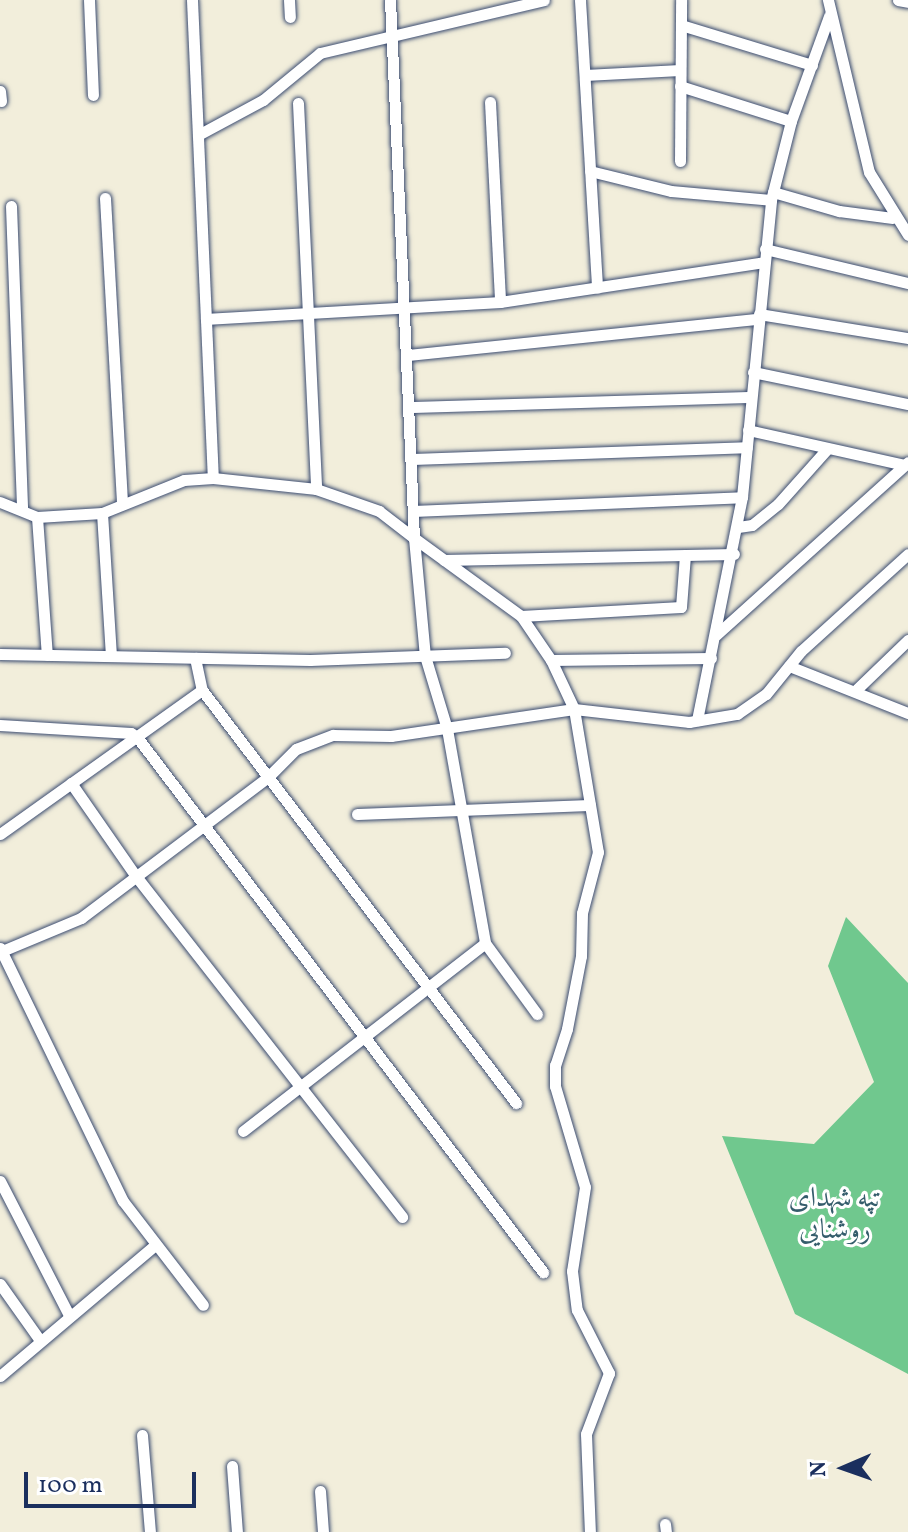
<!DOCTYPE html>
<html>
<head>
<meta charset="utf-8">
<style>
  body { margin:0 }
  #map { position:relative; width:908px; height:1532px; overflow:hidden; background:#f2eedb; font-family:Vollkorn,Amiri,serif }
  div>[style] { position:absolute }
  .green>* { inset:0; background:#70c88e }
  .roads { filter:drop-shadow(0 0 2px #3b4c71) drop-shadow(0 0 2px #3b4c71) }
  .street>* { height:11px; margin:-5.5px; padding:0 5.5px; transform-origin:5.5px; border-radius:5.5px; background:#fff }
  span { translate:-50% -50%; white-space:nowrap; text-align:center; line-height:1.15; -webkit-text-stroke:6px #fff; paint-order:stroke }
  .park-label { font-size:28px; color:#355d6c }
  .north { position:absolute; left:804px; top:1428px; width:80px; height:80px; -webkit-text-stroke:6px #fff; paint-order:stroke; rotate:268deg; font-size:22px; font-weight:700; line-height:32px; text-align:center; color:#1b2f5e }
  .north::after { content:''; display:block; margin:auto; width:28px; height:36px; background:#1b2f5e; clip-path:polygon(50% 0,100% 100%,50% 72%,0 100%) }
  .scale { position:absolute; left:24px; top:1472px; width:172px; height:36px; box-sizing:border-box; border:4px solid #1b2f5e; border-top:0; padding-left:10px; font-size:24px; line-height:28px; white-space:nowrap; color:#1b2f5e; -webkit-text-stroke:6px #fff; paint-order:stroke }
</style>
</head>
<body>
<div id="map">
  <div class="green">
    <i style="clip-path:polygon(846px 917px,908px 983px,908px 1374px,795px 1314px,722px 1136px,814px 1144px,874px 1082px,828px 966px)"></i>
  </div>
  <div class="roads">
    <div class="street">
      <i style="left:89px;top:0;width:95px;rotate:87.6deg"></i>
      <i style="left:192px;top:0;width:478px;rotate:87.5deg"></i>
      <i style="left:289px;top:0;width:17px;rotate:87deg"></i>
      <i style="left:390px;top:0;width:539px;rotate:87.45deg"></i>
      <i style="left:414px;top:538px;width:132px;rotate:36.1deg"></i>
      <i style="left:521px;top:616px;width:53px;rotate:55.7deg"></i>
      <i style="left:551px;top:660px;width:54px;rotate:64.9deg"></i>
      <i style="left:574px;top:709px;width:145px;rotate:80.5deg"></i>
      <i style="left:598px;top:852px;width:63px;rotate:104.7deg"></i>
      <i style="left:582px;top:913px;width:43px;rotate:91.3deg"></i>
      <i style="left:581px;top:956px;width:74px;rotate:100.9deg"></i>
      <i style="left:567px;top:1029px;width:38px;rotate:108deg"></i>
      <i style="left:555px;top:1065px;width:21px;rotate:90deg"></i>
      <i style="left:555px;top:1086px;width:105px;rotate:73.5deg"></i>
      <i style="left:585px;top:1187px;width:85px;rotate:98.8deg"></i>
      <i style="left:572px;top:1271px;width:39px;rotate:83deg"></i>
      <i style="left:577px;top:1310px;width:71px;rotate:63.1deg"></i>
      <i style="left:609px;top:1373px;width:65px;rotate:110.7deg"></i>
      <i style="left:586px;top:1434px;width:98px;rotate:87.7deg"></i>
      <i style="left:580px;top:0;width:288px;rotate:86.6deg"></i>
      <i style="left:828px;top:0;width:177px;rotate:76.6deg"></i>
      <i style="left:869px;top:172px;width:74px;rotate:58.2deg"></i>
      <i style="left:898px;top:0;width:10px;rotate:11deg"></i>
      <i style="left:681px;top:25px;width:137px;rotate:17deg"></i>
      <i style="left:585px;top:75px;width:95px;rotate:-3deg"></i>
      <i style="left:680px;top:86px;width:116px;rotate:17.5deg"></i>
      <i style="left:0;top:91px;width:10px;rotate:84deg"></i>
      <i style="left:490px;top:102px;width:200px;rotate:87.1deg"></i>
      <i style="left:298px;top:103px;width:386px;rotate:87.3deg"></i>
      <i style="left:198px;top:135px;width:74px;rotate:-28.3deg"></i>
      <i style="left:263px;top:100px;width:74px;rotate:-39.5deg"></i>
      <i style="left:320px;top:53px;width:230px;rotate:-13.3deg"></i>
      <i style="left:680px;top:161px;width:161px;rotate:-89.6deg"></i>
      <i style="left:590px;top:171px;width:83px;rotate:13.9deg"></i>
      <i style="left:671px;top:191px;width:100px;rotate:5.1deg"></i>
      <i style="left:773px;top:192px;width:69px;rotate:16.1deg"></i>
      <i style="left:839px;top:211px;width:54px;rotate:7.4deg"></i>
      <i style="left:105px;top:198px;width:306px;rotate:86.8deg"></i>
      <i style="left:11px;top:206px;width:303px;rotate:87.9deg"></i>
      <i style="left:765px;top:249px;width:147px;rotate:13.4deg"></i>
      <i style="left:759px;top:314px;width:151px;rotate:9.2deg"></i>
      <i style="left:206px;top:319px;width:294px;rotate:-3.3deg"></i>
      <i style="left:500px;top:302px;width:267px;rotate:-8.6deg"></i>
      <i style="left:408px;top:355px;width:352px;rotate:-5.9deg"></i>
      <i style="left:753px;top:372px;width:158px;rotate:11.7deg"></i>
      <i style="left:410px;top:407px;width:341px;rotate:-1.7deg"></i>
      <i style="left:748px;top:430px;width:160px;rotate:12.6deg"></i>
      <i style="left:411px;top:459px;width:336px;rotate:-2deg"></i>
      <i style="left:0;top:502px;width:40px;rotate:22deg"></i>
      <i style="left:37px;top:517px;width:65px;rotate:-3.5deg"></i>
      <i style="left:102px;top:513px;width:88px;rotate:-21.9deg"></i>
      <i style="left:184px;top:480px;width:29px;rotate:-4deg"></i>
      <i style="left:213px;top:478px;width:104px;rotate:6.1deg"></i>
      <i style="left:316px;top:489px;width:67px;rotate:19.2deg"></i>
      <i style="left:379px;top:511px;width:44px;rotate:37.6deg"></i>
      <i style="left:414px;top:538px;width:119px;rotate:84.7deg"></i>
      <i style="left:425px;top:656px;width:76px;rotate:73.2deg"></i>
      <i style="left:447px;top:729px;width:217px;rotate:79.9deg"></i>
      <i style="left:485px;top:943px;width:88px;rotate:53.8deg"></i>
      <i style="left:413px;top:511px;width:329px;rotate:-2.4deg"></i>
      <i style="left:102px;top:513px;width:143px;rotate:86.4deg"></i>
      <i style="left:37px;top:517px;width:138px;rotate:85.9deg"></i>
      <i style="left:738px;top:527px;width:14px;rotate:-8deg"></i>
      <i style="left:752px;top:525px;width:33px;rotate:-39deg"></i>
      <i style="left:778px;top:504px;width:74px;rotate:-48.3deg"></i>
      <i style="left:444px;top:560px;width:290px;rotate:-1.2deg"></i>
      <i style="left:521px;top:616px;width:160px;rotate:-3.2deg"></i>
      <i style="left:681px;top:607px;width:52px;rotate:-85.6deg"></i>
      <i style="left:716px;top:635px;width:258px;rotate:-42deg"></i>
      <i style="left:0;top:654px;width:310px;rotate:1.1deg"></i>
      <i style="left:310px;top:660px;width:195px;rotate:-2.1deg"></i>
      <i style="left:195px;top:658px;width:33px;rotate:78deg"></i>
      <i style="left:202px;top:690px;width:519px;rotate:52.75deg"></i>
      <i style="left:551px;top:660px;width:160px;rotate:-0.7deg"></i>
      <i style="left:789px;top:666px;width:128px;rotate:21.6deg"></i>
      <i style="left:857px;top:689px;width:71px;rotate:-43.9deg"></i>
      <i style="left:697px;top:720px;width:227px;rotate:-78.6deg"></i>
      <i style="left:742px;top:497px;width:298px;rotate:-84.4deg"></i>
      <i style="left:771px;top:200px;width:81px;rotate:-75.8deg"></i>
      <i style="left:791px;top:121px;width:112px;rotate:-70.1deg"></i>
      <i style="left:0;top:725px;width:131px;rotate:3.5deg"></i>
      <i style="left:131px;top:733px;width:7px;rotate:34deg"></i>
      <i style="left:137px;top:737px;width:672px;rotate:52.81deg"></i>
      <i style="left:71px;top:783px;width:112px;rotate:55.2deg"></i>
      <i style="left:135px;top:875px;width:434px;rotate:52deg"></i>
      <i style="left:357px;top:814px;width:233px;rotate:-2.2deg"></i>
      <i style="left:0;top:834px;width:248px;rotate:-35.5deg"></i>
      <i style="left:0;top:948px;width:281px;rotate:64.1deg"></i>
      <i style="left:123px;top:1201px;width:131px;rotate:52.4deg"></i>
      <i style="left:2px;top:951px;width:86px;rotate:-22.7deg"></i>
      <i style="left:81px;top:918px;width:234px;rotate:-37deg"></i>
      <i style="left:268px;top:777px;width:40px;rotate:-45deg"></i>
      <i style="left:296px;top:749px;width:40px;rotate:-21deg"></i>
      <i style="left:333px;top:735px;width:58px;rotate:1deg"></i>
      <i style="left:391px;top:736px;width:185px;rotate:-8.4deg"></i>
      <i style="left:574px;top:709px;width:116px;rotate:6.4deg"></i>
      <i style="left:689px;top:722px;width:49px;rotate:-9.5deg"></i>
      <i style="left:737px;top:714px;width:35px;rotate:-35deg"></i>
      <i style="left:766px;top:694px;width:55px;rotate:-50.9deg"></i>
      <i style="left:801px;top:651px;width:144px;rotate:-42.2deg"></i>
      <i style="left:243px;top:1131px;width:306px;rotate:-37.8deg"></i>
      <i style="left:0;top:1181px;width:151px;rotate:62.8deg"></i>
      <i style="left:0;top:1284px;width:67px;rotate:54.7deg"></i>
      <i style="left:0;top:1376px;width:203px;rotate:-40.2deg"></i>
      <i style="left:142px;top:1435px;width:97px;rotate:85.3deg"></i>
      <i style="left:232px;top:1466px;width:66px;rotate:85.7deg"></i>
      <i style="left:320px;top:1491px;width:41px;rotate:85.8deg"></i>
      <i style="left:665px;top:1524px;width:8px;rotate:83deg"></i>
    </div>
  </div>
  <div class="park-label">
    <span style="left:835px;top:1215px">تپه شهدای<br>روشنایی</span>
  </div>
  <div class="north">N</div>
  <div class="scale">100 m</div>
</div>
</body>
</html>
